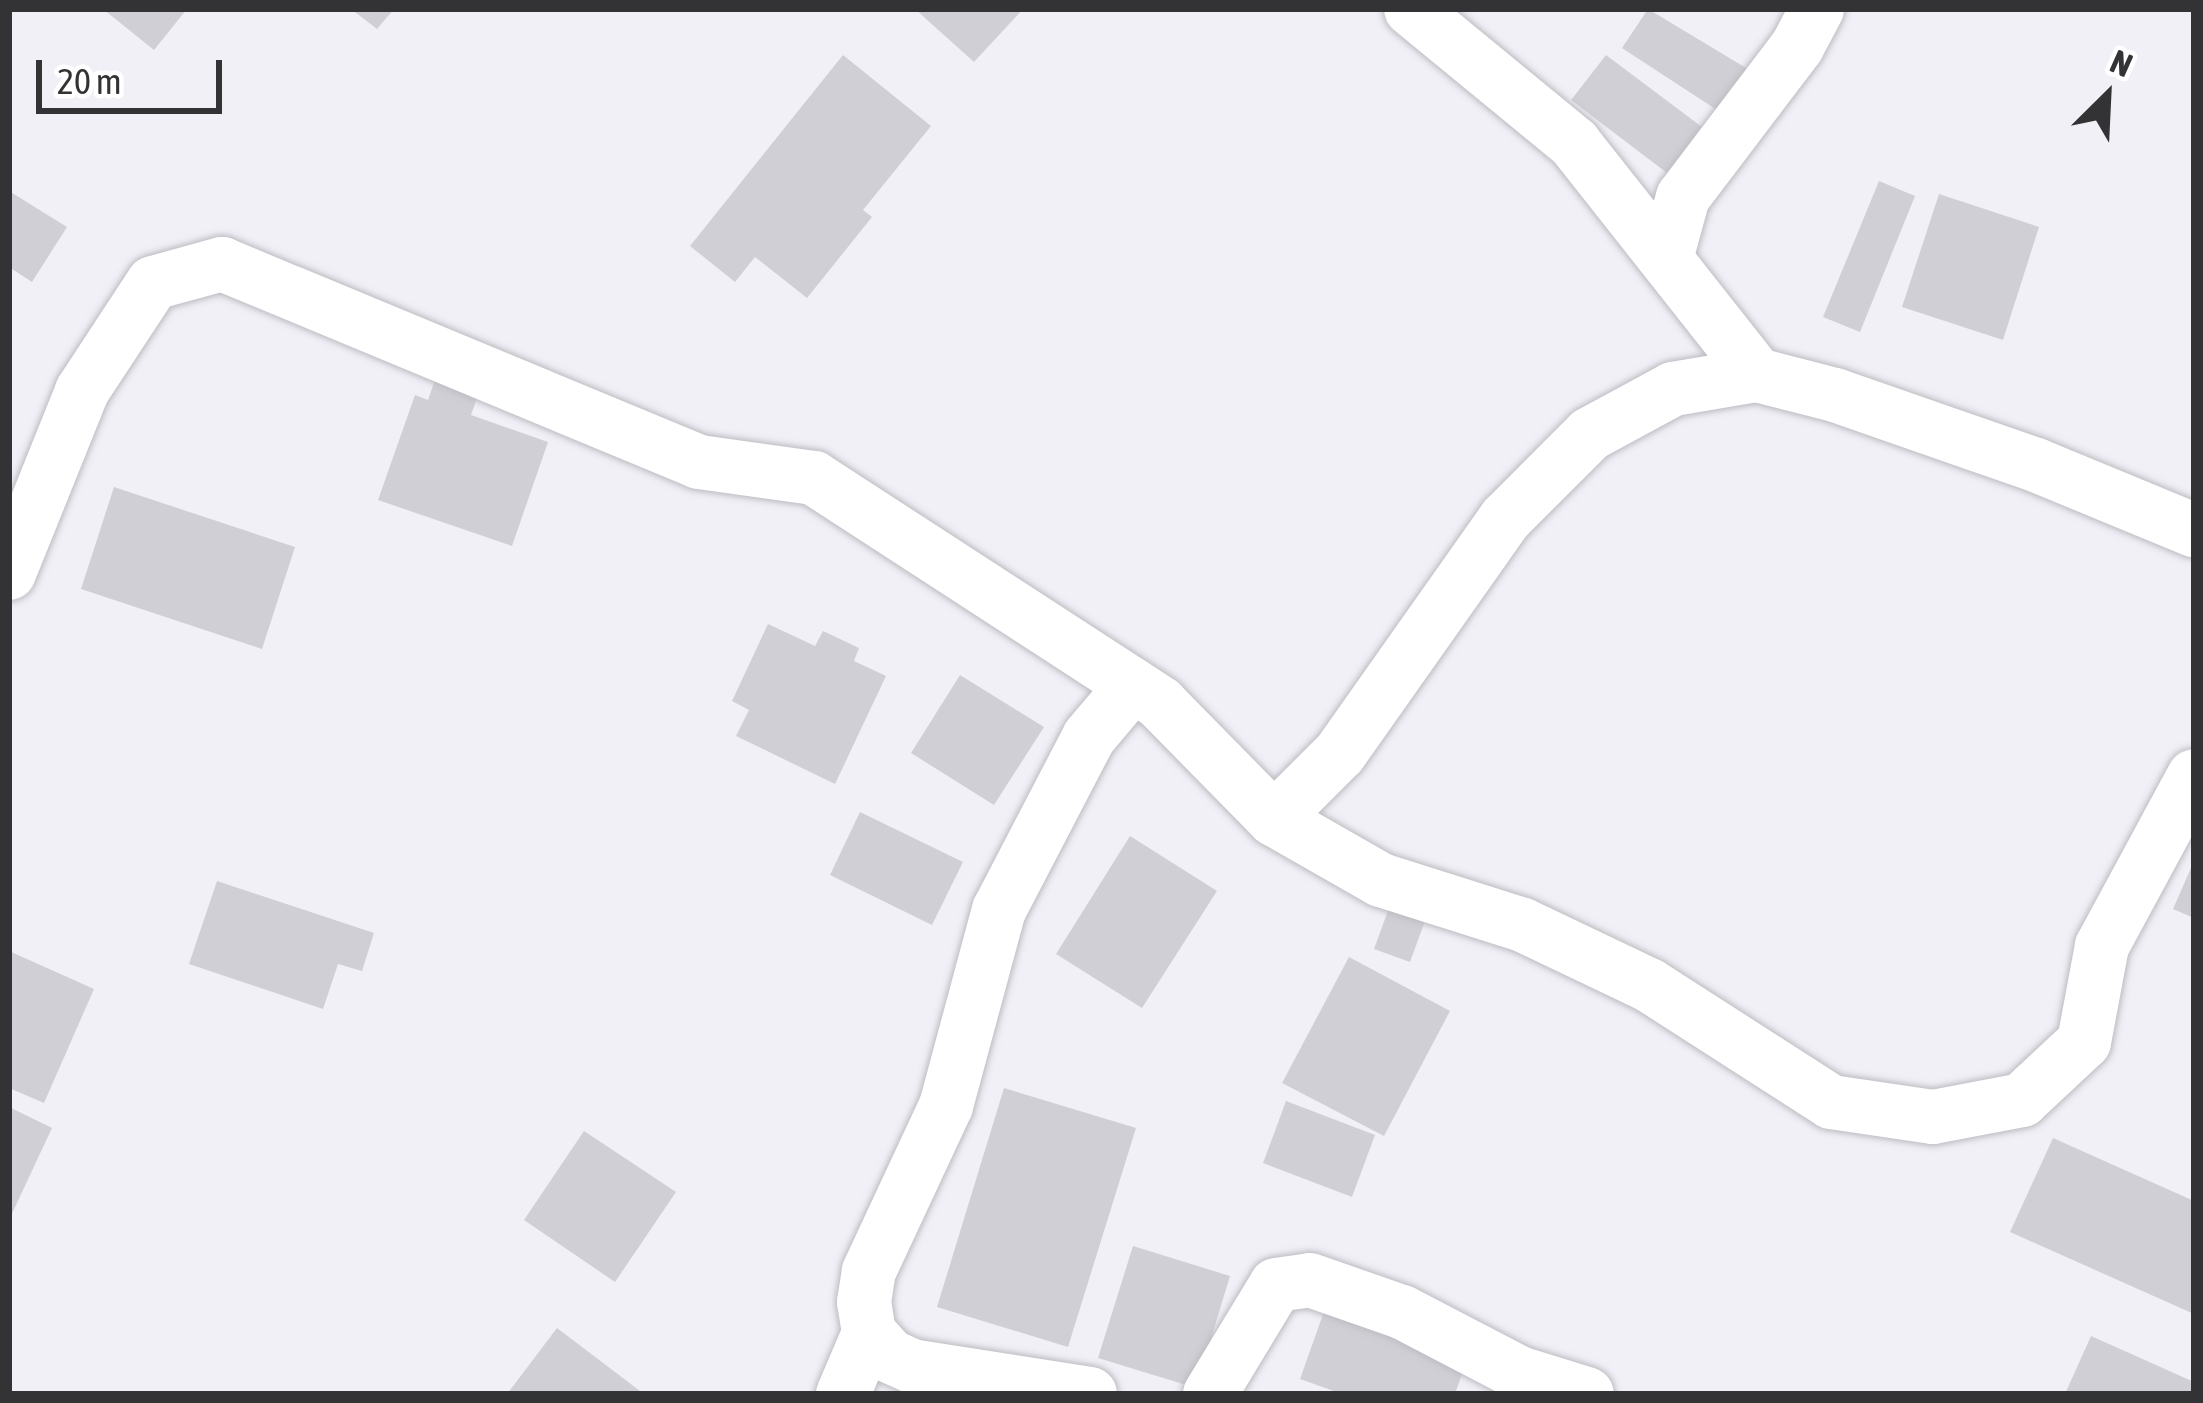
<!DOCTYPE html>
<html>
<head>
<meta charset="utf-8">
<style>
  body { margin:0 }
  #map { position:relative; width:2203px; height:1403px; overflow:hidden; background:#f1f0f7; font-family:"Asap Condensed",sans-serif }
  div>[style] { position:absolute }
  .building>* { inset:0; background:#cfcfd5 }
  .roads { filter:drop-shadow(0 0 3px #bcbcc2) drop-shadow(0 0 3px #bcbcc2) }
  .street>* { height:54px; margin:-27px; padding:0 27px; transform-origin:27px; border-radius:27px; background:#fff }
  span { translate:-50% -50%; white-space:nowrap; text-align:center; line-height:1.15; -webkit-text-stroke:10px #fff; paint-order:stroke }
  .frame { position:absolute; inset:0; border:12px solid #333336; pointer-events:none }
  .north { position:absolute; left:2047px; top:36px; width:120px; height:120px; -webkit-text-stroke:9px #fff; paint-order:stroke; rotate:24deg; font-size:33px; font-weight:700; line-height:48px; text-align:center; color:#333336 }
  .north::after { content:''; display:block; margin:auto; width:42px; height:54px; background:#333336; clip-path:polygon(50% 0,100% 100%,50% 72%,0 100%) }
  .scale { position:absolute; left:36px; top:60px; width:186px; height:54px; box-sizing:border-box; border:6px solid #333336; border-top:0; padding-left:15px; font-size:36px; line-height:42px; white-space:nowrap; color:#333336; -webkit-text-stroke:9px #fff; paint-order:stroke }
</style>
</head>
<body>
<div id="map">
  <div class="building">
    <i style="clip-path:polygon(103px 9px,187px 9px,154px 50px)"></i>
    <i style="clip-path:polygon(351px 9px,394px 9px,377px 29px)"></i>
    <i style="clip-path:polygon(915px 9px,1023px 9px,974px 62px)"></i>
    <i style="clip-path:polygon(1648px 9px,1751px 71px,1723px 114px,1622px 48px)"></i>
    <i style="clip-path:polygon(843px 55px,931px 126px,863px 210px,872px 217px,807px 298px,755px 257px,735px 282px,690px 246px)"></i>
    <i style="clip-path:polygon(1606px 55px,1702px 127px,1667px 173px,1571px 100px)"></i>
    <i style="clip-path:polygon(1879px 181px,1915px 196px,1860px 332px,1823px 317px)"></i>
    <i style="clip-path:polygon(9px 191px,67px 227px,32px 282px,9px 267px)"></i>
    <i style="clip-path:polygon(1939px 194px,2039px 227px,2003px 340px,1902px 307px)"></i>
    <i style="clip-path:polygon(436px 377px,479px 392px,471px 415px,548px 442px,512px 546px,378px 500px,415px 395px,428px 400px)"></i>
    <i style="clip-path:polygon(114px 487px,295px 547px,262px 649px,81px 589px)"></i>
    <i style="clip-path:polygon(768px 624px,815px 646px,823px 631px,859px 648px,854px 661px,886px 676px,835px 784px,736px 736px,749px 710px,732px 701px)"></i>
    <i style="clip-path:polygon(960px 675px,1044px 727px,994px 805px,911px 753px)"></i>
    <i style="clip-path:polygon(860px 812px,963px 862px,932px 925px,830px 875px)"></i>
    <i style="clip-path:polygon(1130px 836px,1217px 891px,1142px 1008px,1056px 954px)"></i>
    <i style="clip-path:polygon(2194px 861px,2194px 918px,2173px 909px)"></i>
    <i style="clip-path:polygon(217px 881px,374px 933px,362px 971px,338px 964px,323px 1009px,189px 964px)"></i>
    <i style="clip-path:polygon(1389px 908px,1425px 921px,1410px 962px,1374px 949px)"></i>
    <i style="clip-path:polygon(9px 951px,94px 989px,44px 1103px,9px 1088px)"></i>
    <i style="clip-path:polygon(1349px 957px,1450px 1011px,1384px 1136px,1282px 1083px)"></i>
    <i style="clip-path:polygon(1004px 1088px,1136px 1128px,1068px 1347px,937px 1307px)"></i>
    <i style="clip-path:polygon(1286px 1101px,1375px 1135px,1352px 1197px,1263px 1163px)"></i>
    <i style="clip-path:polygon(9px 1107px,52px 1128px,9px 1220px)"></i>
    <i style="clip-path:polygon(584px 1131px,676px 1192px,615px 1282px,524px 1220px)"></i>
    <i style="clip-path:polygon(2053px 1138px,2194px 1201px,2194px 1314px,2010px 1232px)"></i>
    <i style="clip-path:polygon(1133px 1246px,1230px 1276px,1196px 1388px,1098px 1358px)"></i>
    <i style="clip-path:polygon(1326px 1306px,1468px 1357px,1455px 1394px,1342px 1394px,1300px 1379px)"></i>
    <i style="clip-path:polygon(557px 1328px,644px 1394px,507px 1394px)"></i>
    <i style="clip-path:polygon(2091px 1336px,2194px 1382px,2194px 1394px,2065px 1394px)"></i>
  </div>
  <div class="roads">
    <div class="street">
      <i style="left:1411px;top:9px;width:211px;rotate:39.4deg"></i>
      <i style="left:1574px;top:143px;width:295px;rotate:51.7deg"></i>
      <i style="left:1667px;top:255px;width:60px;rotate:-74.6deg"></i>
      <i style="left:1683px;top:197px;width:188px;rotate:-52.8deg"></i>
      <i style="left:1797px;top:47px;width:43px;rotate:-62.2deg"></i>
      <i style="left:9px;top:573px;width:196px;rotate:-68.1deg"></i>
      <i style="left:82px;top:391px;width:129px;rotate:-56.7deg"></i>
      <i style="left:153px;top:283px;width:72px;rotate:-15.4deg"></i>
      <i style="left:222px;top:264px;width:516px;rotate:22.54deg"></i>
      <i style="left:699px;top:462px;width:116px;rotate:7.9deg"></i>
      <i style="left:814px;top:478px;width:413px;rotate:33deg"></i>
      <i style="left:1160px;top:703px;width:163px;rotate:45.5deg"></i>
      <i style="left:1274px;top:819px;width:93px;rotate:-45deg"></i>
      <i style="left:1340px;top:753px;width:286px;rotate:-54.8deg"></i>
      <i style="left:1505px;top:519px;width:120px;rotate:-45deg"></i>
      <i style="left:1590px;top:434px;width:94px;rotate:-28.5deg"></i>
      <i style="left:1673px;top:389px;width:85px;rotate:-9.5deg"></i>
      <i style="left:1757px;top:375px;width:81px;rotate:14.4deg"></i>
      <i style="left:1835px;top:395px;width:213px;rotate:19.2deg"></i>
      <i style="left:2036px;top:465px;width:171px;rotate:22.4deg"></i>
      <i style="left:1274px;top:819px;width:123px;rotate:29.7deg"></i>
      <i style="left:1381px;top:880px;width:149px;rotate:17.6deg"></i>
      <i style="left:1523px;top:925px;width:140px;rotate:25.5deg"></i>
      <i style="left:1649px;top:985px;width:216px;rotate:32.7deg"></i>
      <i style="left:1831px;top:1102px;width:103px;rotate:8.4deg"></i>
      <i style="left:1933px;top:1117px;width:91px;rotate:-10.8deg"></i>
      <i style="left:2022px;top:1100px;width:85px;rotate:-43.1deg"></i>
      <i style="left:2084px;top:1042px;width:98px;rotate:-79.4deg"></i>
      <i style="left:2102px;top:946px;width:193px;rotate:-61.6deg"></i>
      <i style="left:843px;top:1394px;width:66px;rotate:-66.9deg"></i>
      <i style="left:1090px;top:1394px;width:180px;rotate:-171.1deg"></i>
      <i style="left:912px;top:1366px;width:24px;rotate:-156deg"></i>
      <i style="left:890px;top:1356px;width:31px;rotate:-132deg"></i>
      <i style="left:869px;top:1333px;width:31px;rotate:-99deg"></i>
      <i style="left:864px;top:1302px;width:31px;rotate:-81deg"></i>
      <i style="left:869px;top:1271px;width:182px;rotate:-65deg"></i>
      <i style="left:946px;top:1106px;width:203px;rotate:-74.9deg"></i>
      <i style="left:999px;top:910px;width:195px;rotate:-62.5deg"></i>
      <i style="left:1089px;top:737px;width:68px;rotate:-49.8deg"></i>
      <i style="left:1210px;top:1394px;width:127px;rotate:-58.8deg"></i>
      <i style="left:1276px;top:1285px;width:34px;rotate:-8deg"></i>
      <i style="left:1310px;top:1280px;width:97px;rotate:19.2deg"></i>
      <i style="left:1402px;top:1312px;width:132px;rotate:27.5deg"></i>
      <i style="left:1519px;top:1373px;width:71px;rotate:17.2deg"></i>
    </div>
  </div>
  <div class="frame"></div>
  <div class="north">N</div>
  <div class="scale">20 m</div>
</div>
</body>
</html>
